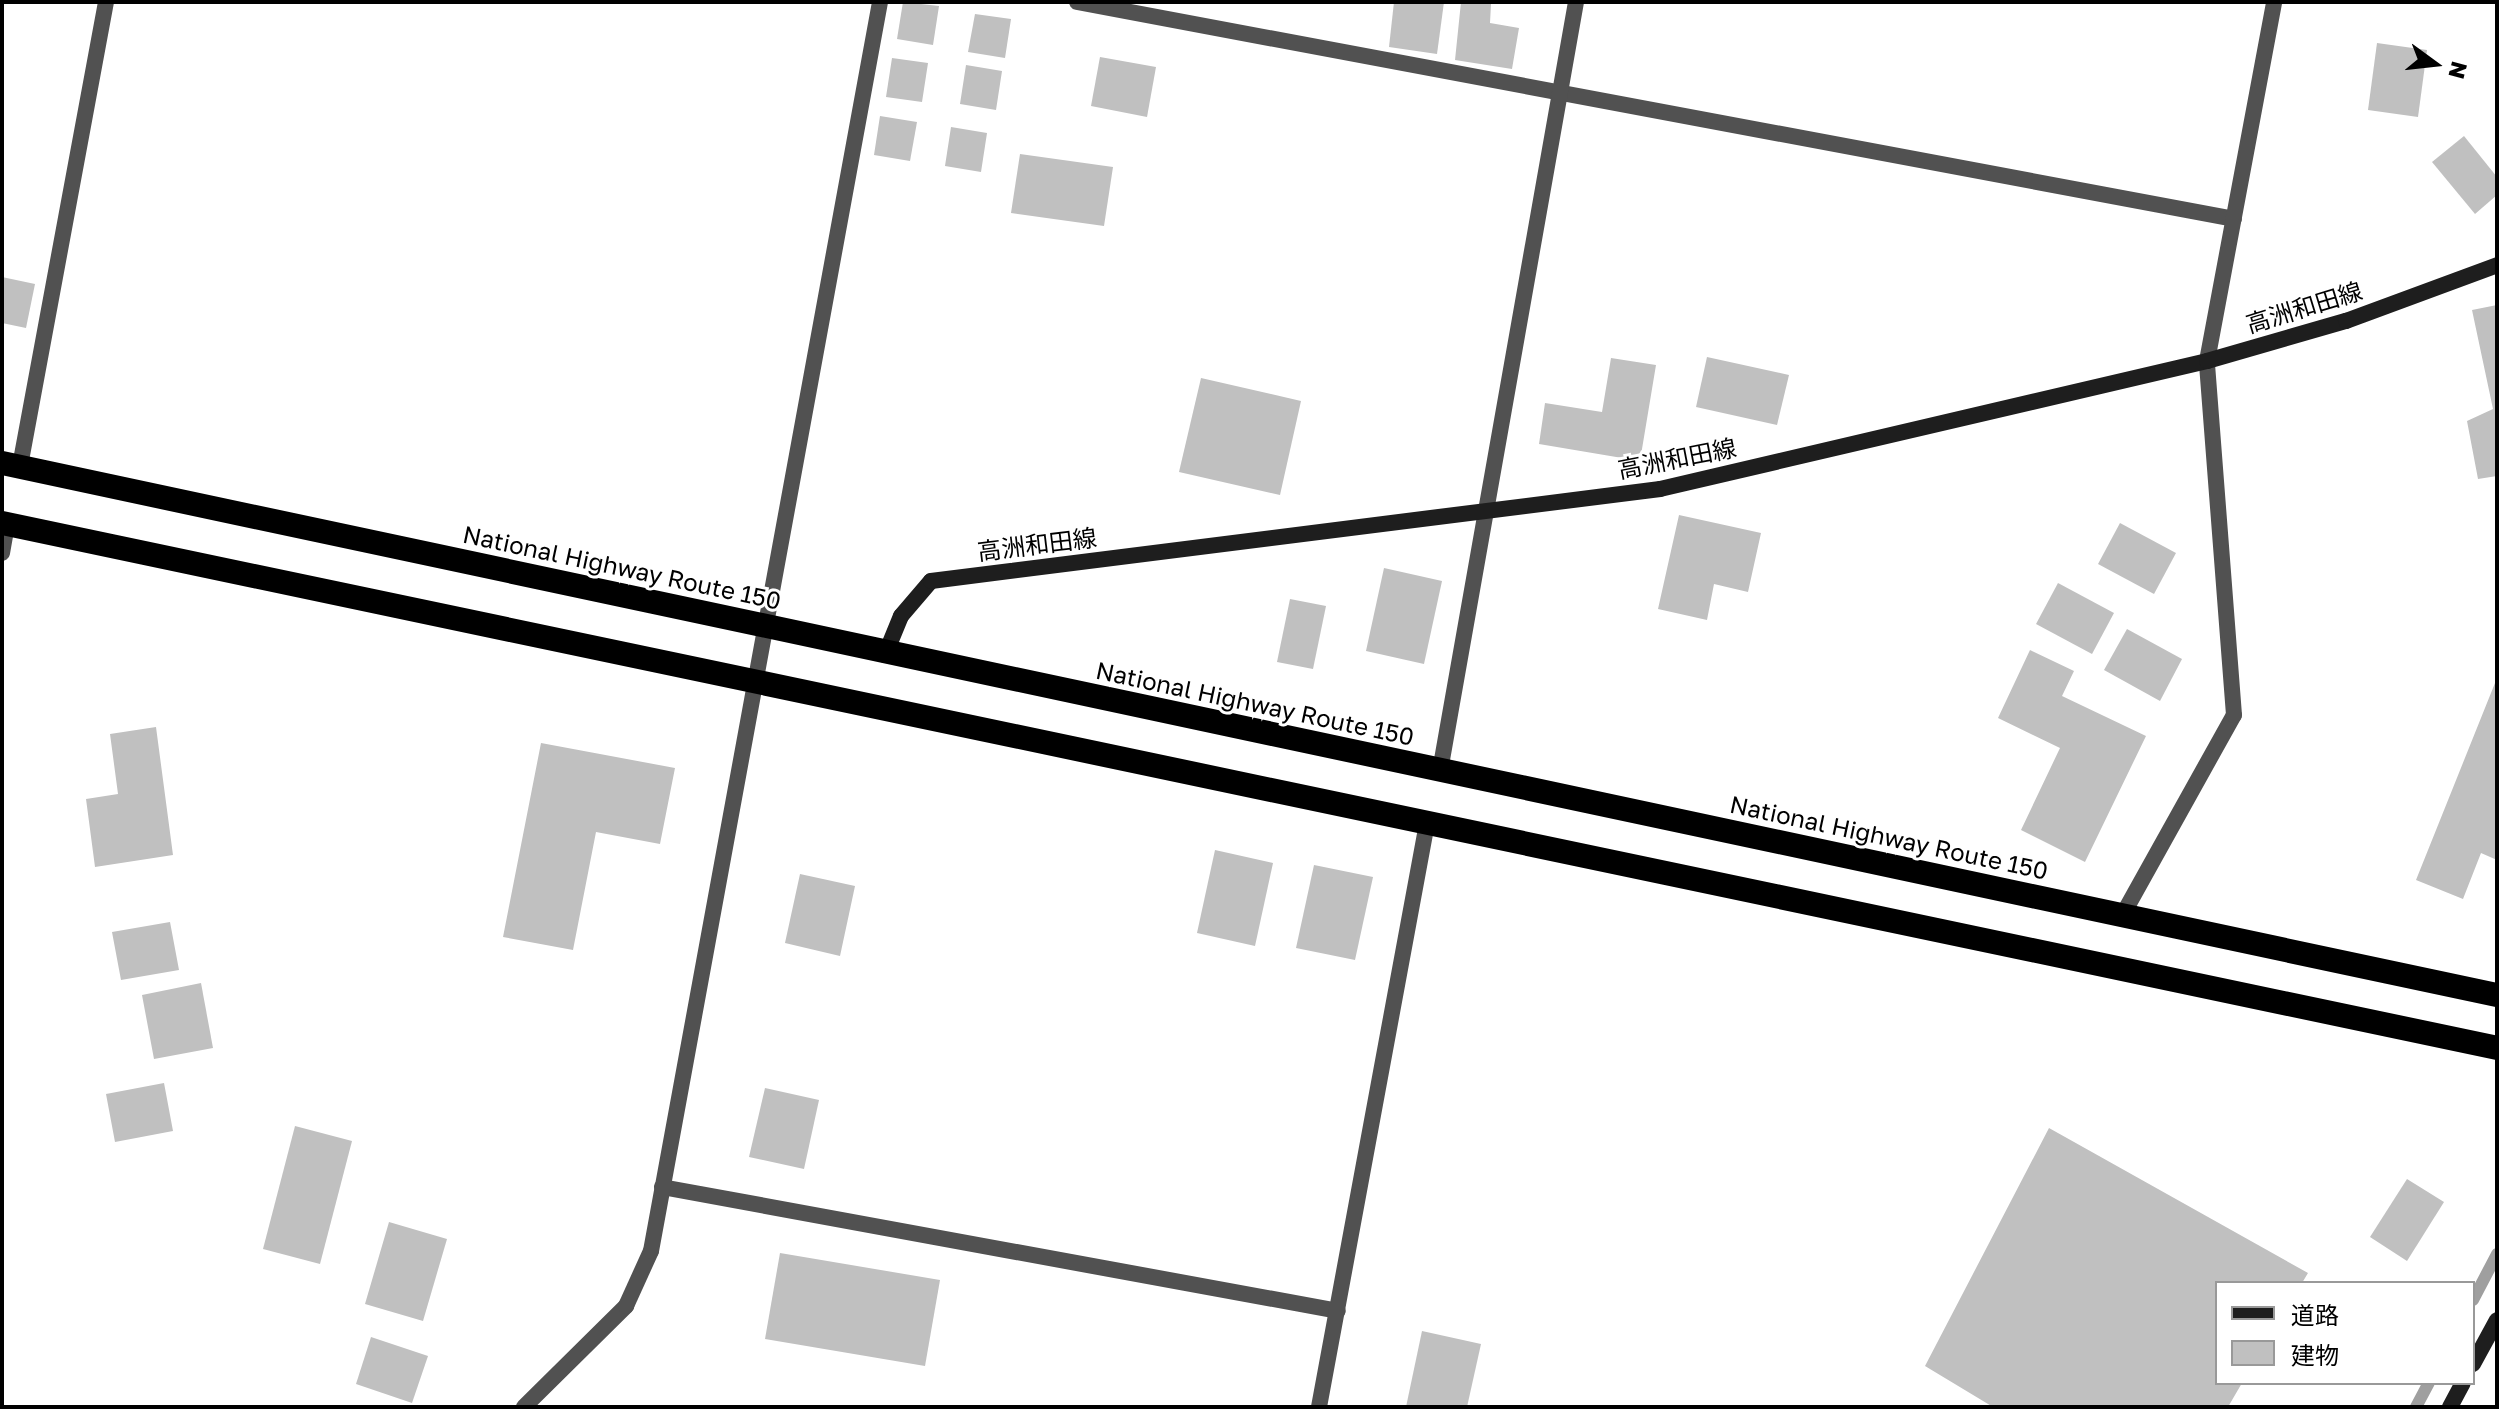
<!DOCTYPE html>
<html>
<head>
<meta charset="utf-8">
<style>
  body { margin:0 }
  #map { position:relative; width:2499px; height:1409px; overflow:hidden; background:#fff; font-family:"Golos Text","Noto Sans JP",sans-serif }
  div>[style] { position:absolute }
  .stream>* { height:12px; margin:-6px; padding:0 6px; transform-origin:6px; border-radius:6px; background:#9f9f9f }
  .building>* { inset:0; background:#c0c0c0 }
  .street>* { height:16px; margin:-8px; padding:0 8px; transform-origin:8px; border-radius:8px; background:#515151 }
  .secondary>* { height:16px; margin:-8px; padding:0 8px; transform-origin:8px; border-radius:8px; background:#1e1e1e }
  .highway>* { height:24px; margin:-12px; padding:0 12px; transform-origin:12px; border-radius:12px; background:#000 }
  span { translate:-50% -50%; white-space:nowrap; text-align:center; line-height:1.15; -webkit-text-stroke:6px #fff; paint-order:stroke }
  .street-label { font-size:24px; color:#000 }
  .frame { position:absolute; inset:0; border:4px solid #000; pointer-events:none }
  .legend { position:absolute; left:2215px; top:1281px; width:260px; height:104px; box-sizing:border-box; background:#fff; border:2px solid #999; margin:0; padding:10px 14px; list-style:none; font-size:24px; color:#000 }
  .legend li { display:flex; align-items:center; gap:16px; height:40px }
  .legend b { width:40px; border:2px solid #999 }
  .north { position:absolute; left:2395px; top:24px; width:80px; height:80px; -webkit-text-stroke:6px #fff; paint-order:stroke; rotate:105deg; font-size:22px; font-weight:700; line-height:32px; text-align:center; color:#000 }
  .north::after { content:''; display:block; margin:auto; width:28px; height:36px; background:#000; clip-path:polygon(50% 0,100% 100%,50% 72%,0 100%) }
</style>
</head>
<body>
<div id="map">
  <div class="stream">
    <i style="left:2473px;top:1300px;width:52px;rotate:-62.4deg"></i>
    <i style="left:2416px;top:1407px;width:27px;rotate:-62deg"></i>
  </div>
  <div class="building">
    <i style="clip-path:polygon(903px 2px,939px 6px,933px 45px,897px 39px)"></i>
    <i style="clip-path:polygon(1394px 2px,1444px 2px,1437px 54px,1389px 47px)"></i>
    <i style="clip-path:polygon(1461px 2px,1491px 4px,1490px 23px,1519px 28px,1512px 69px,1455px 60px)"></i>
    <i style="clip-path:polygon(975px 14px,1011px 19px,1005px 58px,968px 52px)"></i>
    <i style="clip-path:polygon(2377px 43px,2427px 50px,2418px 117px,2368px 110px)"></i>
    <i style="clip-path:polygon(1100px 57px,1156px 67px,1147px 117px,1091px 106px)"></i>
    <i style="clip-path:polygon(892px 58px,928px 63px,922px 102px,886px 97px)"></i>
    <i style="clip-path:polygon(966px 65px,1002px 71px,996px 110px,960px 104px)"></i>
    <i style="clip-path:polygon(880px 116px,917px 122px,910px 161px,874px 155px)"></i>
    <i style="clip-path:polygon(951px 127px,987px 133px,981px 172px,945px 166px)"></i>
    <i style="clip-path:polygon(2464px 136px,2497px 177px,2497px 195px,2475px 214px,2432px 162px)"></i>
    <i style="clip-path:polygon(1020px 154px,1113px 167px,1104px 226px,1011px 213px)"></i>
    <i style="clip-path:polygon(2px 277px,35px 284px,26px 328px,2px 323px)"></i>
    <i style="clip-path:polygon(2497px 305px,2497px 476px,2478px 479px,2467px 421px,2493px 409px,2472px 310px)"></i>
    <i style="clip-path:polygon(1707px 357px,1789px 375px,1777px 425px,1696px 407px)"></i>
    <i style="clip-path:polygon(1611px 358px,1656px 365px,1640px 461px,1539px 444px,1545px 403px,1602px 412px)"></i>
    <i style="clip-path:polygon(1201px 378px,1301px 401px,1280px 495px,1179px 472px)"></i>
    <i style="clip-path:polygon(1679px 515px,1761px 533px,1748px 592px,1714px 584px,1707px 620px,1658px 609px)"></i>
    <i style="clip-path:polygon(2120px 523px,2176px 553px,2154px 594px,2098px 564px)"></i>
    <i style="clip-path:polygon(1384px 568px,1442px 581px,1424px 664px,1366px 651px)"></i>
    <i style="clip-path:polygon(2058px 583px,2114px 613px,2092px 654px,2036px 624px)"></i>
    <i style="clip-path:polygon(1290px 599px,1326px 606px,1313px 669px,1277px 662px)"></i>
    <i style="clip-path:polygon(2127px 629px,2182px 659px,2160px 701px,2104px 670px)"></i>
    <i style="clip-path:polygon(2030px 650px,2074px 671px,2062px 696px,2146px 736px,2085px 862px,2021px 830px,2060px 748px,1998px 718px)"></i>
    <i style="clip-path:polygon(2497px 678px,2497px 860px,2481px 853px,2463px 899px,2416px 880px)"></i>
    <i style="clip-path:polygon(156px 727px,173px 855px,95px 867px,86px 799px,118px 794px,110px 734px)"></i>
    <i style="clip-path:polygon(541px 743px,675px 768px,660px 844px,596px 832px,573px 950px,503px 937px)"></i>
    <i style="clip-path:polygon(1215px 850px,1273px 863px,1255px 946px,1197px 933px)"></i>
    <i style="clip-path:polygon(1314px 865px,1373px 877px,1355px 960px,1296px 948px)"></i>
    <i style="clip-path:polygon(800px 874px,855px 886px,840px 956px,785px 943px)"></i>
    <i style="clip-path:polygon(170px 922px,179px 970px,121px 980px,112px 932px)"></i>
    <i style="clip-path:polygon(201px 983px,213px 1048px,154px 1059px,142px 995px)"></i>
    <i style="clip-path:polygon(164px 1083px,173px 1131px,115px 1142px,106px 1094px)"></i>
    <i style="clip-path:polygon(765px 1088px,819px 1100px,804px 1169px,749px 1157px)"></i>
    <i style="clip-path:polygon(295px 1126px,352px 1141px,320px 1264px,263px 1249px)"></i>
    <i style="clip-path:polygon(2049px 1128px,2308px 1273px,2302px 1283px,2217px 1283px,2217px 1383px,2242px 1383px,2228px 1407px,1993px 1407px,1925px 1366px)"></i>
    <i style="clip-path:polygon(2407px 1179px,2444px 1202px,2407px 1261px,2370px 1237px)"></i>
    <i style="clip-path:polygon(389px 1222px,447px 1239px,423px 1321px,365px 1304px)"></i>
    <i style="clip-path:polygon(780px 1253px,940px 1280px,925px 1366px,765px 1339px)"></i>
    <i style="clip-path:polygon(1422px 1331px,1481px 1344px,1467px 1407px,1406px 1407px)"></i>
    <i style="clip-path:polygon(371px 1337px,428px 1356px,412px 1403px,356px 1384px)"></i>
  </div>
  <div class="street">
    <i style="left:1077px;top:2px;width:1177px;rotate:10.62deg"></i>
    <i style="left:20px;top:466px;width:472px;rotate:-79.5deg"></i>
    <i style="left:2px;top:553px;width:29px;rotate:-80deg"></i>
    <i style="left:1440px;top:771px;width:781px;rotate:-79.97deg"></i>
    <i style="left:2122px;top:916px;width:230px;rotate:-60.9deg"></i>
    <i style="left:2234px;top:715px;width:355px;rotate:-94.4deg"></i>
    <i style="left:2207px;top:361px;width:365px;rotate:-79.4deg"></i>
    <i style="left:662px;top:1187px;width:687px;rotate:10.39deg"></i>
    <i style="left:524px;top:1407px;width:144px;rotate:-44.7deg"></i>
    <i style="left:626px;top:1306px;width:60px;rotate:-65.6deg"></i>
    <i style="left:651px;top:1251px;width:1270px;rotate:-79.61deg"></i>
    <i style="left:1319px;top:1407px;width:594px;rotate:-79.52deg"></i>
  </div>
  <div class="secondary">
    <i style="left:885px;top:655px;width:42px;rotate:-67.7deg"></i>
    <i style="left:901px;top:616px;width:46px;rotate:-49.4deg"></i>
    <i style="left:931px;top:581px;width:735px;rotate:-7.19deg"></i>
    <i style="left:1660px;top:489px;width:562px;rotate:-13.17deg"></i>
    <i style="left:2207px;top:361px;width:145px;rotate:-16.1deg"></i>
    <i style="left:2346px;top:321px;width:161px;rotate:-20.3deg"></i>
    <i style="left:2473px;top:1364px;width:50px;rotate:-61.4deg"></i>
    <i style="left:2450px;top:1407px;width:27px;rotate:-62deg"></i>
  </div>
  <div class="highway">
    <i style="left:2px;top:463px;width:2551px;rotate:12.04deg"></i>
    <i style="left:2px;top:523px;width:2550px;rotate:11.88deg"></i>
  </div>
  <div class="street-label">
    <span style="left:2304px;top:307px;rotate:-17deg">高洲和田線</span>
    <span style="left:1677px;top:458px;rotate:-11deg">高洲和田線</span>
    <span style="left:1037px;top:544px;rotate:-7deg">高洲和田線</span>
    <span style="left:622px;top:567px;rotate:12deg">National Highway Route 150</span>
    <span style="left:1255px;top:703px;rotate:12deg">National Highway Route 150</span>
    <span style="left:1889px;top:837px;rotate:12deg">National Highway Route 150</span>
  </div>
  <div class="frame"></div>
  <ul class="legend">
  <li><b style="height:10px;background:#1e1e1e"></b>道路</li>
  <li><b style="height:22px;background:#c0c0c0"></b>建物</li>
  </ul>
  <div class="north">N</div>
</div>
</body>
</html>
